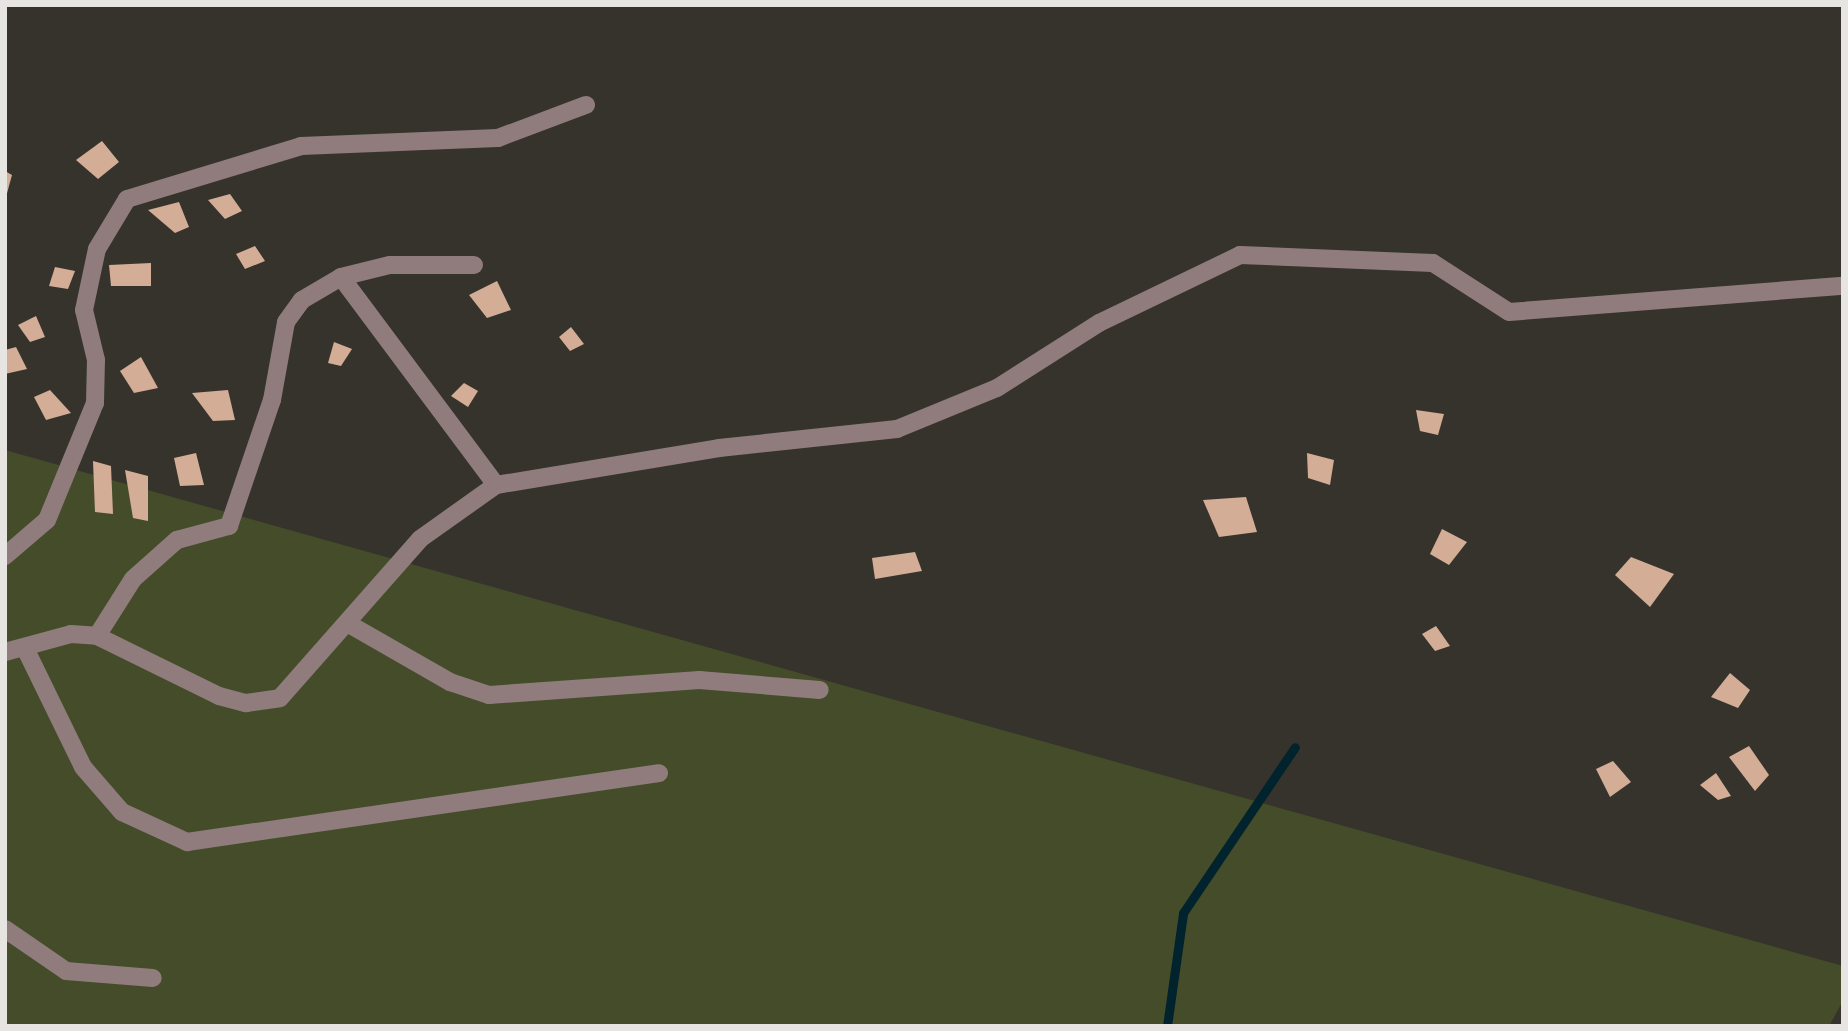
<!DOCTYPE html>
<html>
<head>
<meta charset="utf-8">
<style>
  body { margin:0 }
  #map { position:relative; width:1848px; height:1031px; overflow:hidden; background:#35332c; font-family:"Space Grotesk",sans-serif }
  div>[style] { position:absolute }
  .green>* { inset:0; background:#444c2a }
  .stream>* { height:9px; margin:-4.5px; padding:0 4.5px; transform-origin:4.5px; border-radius:4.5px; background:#00232d }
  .building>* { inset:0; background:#d4ad96 }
  .minor>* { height:18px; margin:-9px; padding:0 9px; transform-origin:9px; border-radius:9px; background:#907c7c }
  span { translate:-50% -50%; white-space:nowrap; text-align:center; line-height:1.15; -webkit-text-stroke:7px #35332c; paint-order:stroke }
  .frame { position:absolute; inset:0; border:7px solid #e6e5e1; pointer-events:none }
</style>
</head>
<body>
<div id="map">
  <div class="green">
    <i style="clip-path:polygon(5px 450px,1843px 966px,1843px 1001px,1829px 1026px,5px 1026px)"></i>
  </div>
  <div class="stream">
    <i style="left:1167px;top:1026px;width:114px;rotate:-81.9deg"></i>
    <i style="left:1183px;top:913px;width:200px;rotate:-56deg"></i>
  </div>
  <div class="building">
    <i style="clip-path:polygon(102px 141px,119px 162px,98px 179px,76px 160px)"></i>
    <i style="clip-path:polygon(5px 171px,12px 175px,6px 197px,5px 197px)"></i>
    <i style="clip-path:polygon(230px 194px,242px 211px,225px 219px,208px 200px)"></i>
    <i style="clip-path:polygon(179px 202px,189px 227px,175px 233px,148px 210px)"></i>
    <i style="clip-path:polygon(255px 246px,265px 261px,245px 269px,236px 254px)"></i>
    <i style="clip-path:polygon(151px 263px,151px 286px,111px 286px,109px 265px)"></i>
    <i style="clip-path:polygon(55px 267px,75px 271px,68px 289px,49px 286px)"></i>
    <i style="clip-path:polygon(497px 281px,511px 310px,487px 318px,469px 295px)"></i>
    <i style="clip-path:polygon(36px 316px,45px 337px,30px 342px,18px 325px)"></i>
    <i style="clip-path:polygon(571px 327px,584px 344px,570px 351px,559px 337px)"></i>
    <i style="clip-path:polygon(334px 342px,352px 349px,341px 366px,328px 363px)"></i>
    <i style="clip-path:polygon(16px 347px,27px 369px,5px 374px,5px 350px)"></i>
    <i style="clip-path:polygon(141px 357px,158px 388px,134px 393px,120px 371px)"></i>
    <i style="clip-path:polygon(464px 383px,478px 391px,468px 407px,451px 396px)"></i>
    <i style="clip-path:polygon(50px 390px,71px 413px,46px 420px,34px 397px)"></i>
    <i style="clip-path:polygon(228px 390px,235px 420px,213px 421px,192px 393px)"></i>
    <i style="clip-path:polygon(1416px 410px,1444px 414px,1438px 435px,1420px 431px)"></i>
    <i style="clip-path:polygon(196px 453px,204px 485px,180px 486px,174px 458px)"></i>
    <i style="clip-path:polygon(1307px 453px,1334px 460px,1330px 485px,1308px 478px)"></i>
    <i style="clip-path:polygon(93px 461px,111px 466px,113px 514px,95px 512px)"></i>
    <i style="clip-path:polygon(125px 470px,148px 476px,148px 521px,133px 518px)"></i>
    <i style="clip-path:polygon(1246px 497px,1257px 532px,1219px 537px,1203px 500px)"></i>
    <i style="clip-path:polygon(1442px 529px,1467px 542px,1449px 565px,1430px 554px)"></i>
    <i style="clip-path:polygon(915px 552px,922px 571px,875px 579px,872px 558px)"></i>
    <i style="clip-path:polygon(1631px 557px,1674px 574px,1650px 607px,1615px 575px)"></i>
    <i style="clip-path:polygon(1436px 626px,1450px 646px,1435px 651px,1422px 634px)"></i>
    <i style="clip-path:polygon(1730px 673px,1750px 690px,1738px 708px,1711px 697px)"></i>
    <i style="clip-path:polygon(1749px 746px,1769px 775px,1755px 791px,1729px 757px)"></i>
    <i style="clip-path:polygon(1613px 761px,1631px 782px,1610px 797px,1596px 769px)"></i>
    <i style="clip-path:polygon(1716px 773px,1731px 796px,1718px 800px,1700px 785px)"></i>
  </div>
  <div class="minor">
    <i style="left:341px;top:277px;width:259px;rotate:53.3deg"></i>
    <i style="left:5px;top:556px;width:55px;rotate:-40.6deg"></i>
    <i style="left:47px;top:520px;width:126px;rotate:-67.7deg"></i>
    <i style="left:95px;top:403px;width:43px;rotate:-88.7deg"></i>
    <i style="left:96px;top:360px;width:51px;rotate:-103.5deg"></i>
    <i style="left:84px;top:310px;width:62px;rotate:-78deg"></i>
    <i style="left:97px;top:249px;width:58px;rotate:-59deg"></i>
    <i style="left:127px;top:199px;width:182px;rotate:-16.9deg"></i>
    <i style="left:301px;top:146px;width:197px;rotate:-2.3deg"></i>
    <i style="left:498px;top:138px;width:94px;rotate:-20.6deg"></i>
    <i style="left:347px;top:623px;width:119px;rotate:29.8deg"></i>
    <i style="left:450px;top:682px;width:41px;rotate:18.4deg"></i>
    <i style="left:489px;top:695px;width:211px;rotate:-4.1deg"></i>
    <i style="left:699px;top:680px;width:121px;rotate:4.7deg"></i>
    <i style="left:97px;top:636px;width:67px;rotate:-57.7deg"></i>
    <i style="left:133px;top:579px;width:59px;rotate:-41.6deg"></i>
    <i style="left:177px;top:540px;width:54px;rotate:-15.1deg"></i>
    <i style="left:229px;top:526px;width:133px;rotate:-71.2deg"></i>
    <i style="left:272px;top:400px;width:79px;rotate:-79.8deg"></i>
    <i style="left:286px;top:322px;width:27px;rotate:-54deg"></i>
    <i style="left:302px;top:300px;width:45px;rotate:-30.5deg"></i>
    <i style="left:341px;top:277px;width:50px;rotate:-13.8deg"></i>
    <i style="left:390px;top:265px;width:84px"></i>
    <i style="left:25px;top:648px;width:132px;rotate:64deg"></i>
    <i style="left:83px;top:767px;width:60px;rotate:49.1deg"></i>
    <i style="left:122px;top:812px;width:72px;rotate:24.8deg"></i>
    <i style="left:187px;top:842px;width:477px;rotate:-8.3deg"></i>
    <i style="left:5px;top:652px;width:68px;rotate:-15.3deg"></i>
    <i style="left:71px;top:634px;width:26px;rotate:4deg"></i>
    <i style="left:97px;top:636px;width:136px;rotate:26.2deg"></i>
    <i style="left:219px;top:696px;width:28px;rotate:15deg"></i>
    <i style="left:246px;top:703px;width:34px;rotate:-8deg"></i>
    <i style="left:280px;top:698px;width:212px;rotate:-48.6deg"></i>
    <i style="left:420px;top:539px;width:93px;rotate:-35.4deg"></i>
    <i style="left:496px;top:485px;width:226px;rotate:-9.4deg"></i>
    <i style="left:719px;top:448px;width:179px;rotate:-6.1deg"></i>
    <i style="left:897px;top:429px;width:108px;rotate:-22.3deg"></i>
    <i style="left:997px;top:388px;width:121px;rotate:-32.5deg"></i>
    <i style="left:1099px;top:323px;width:157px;rotate:-25.7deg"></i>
    <i style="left:1240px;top:255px;width:193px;rotate:2.4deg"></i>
    <i style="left:1433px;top:263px;width:90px;rotate:32.8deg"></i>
    <i style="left:1509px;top:312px;width:335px;rotate:-4.5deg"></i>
    <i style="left:5px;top:929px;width:74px;rotate:34.5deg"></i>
    <i style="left:66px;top:971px;width:87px;rotate:4.6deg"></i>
  </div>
  <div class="frame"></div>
</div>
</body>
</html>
